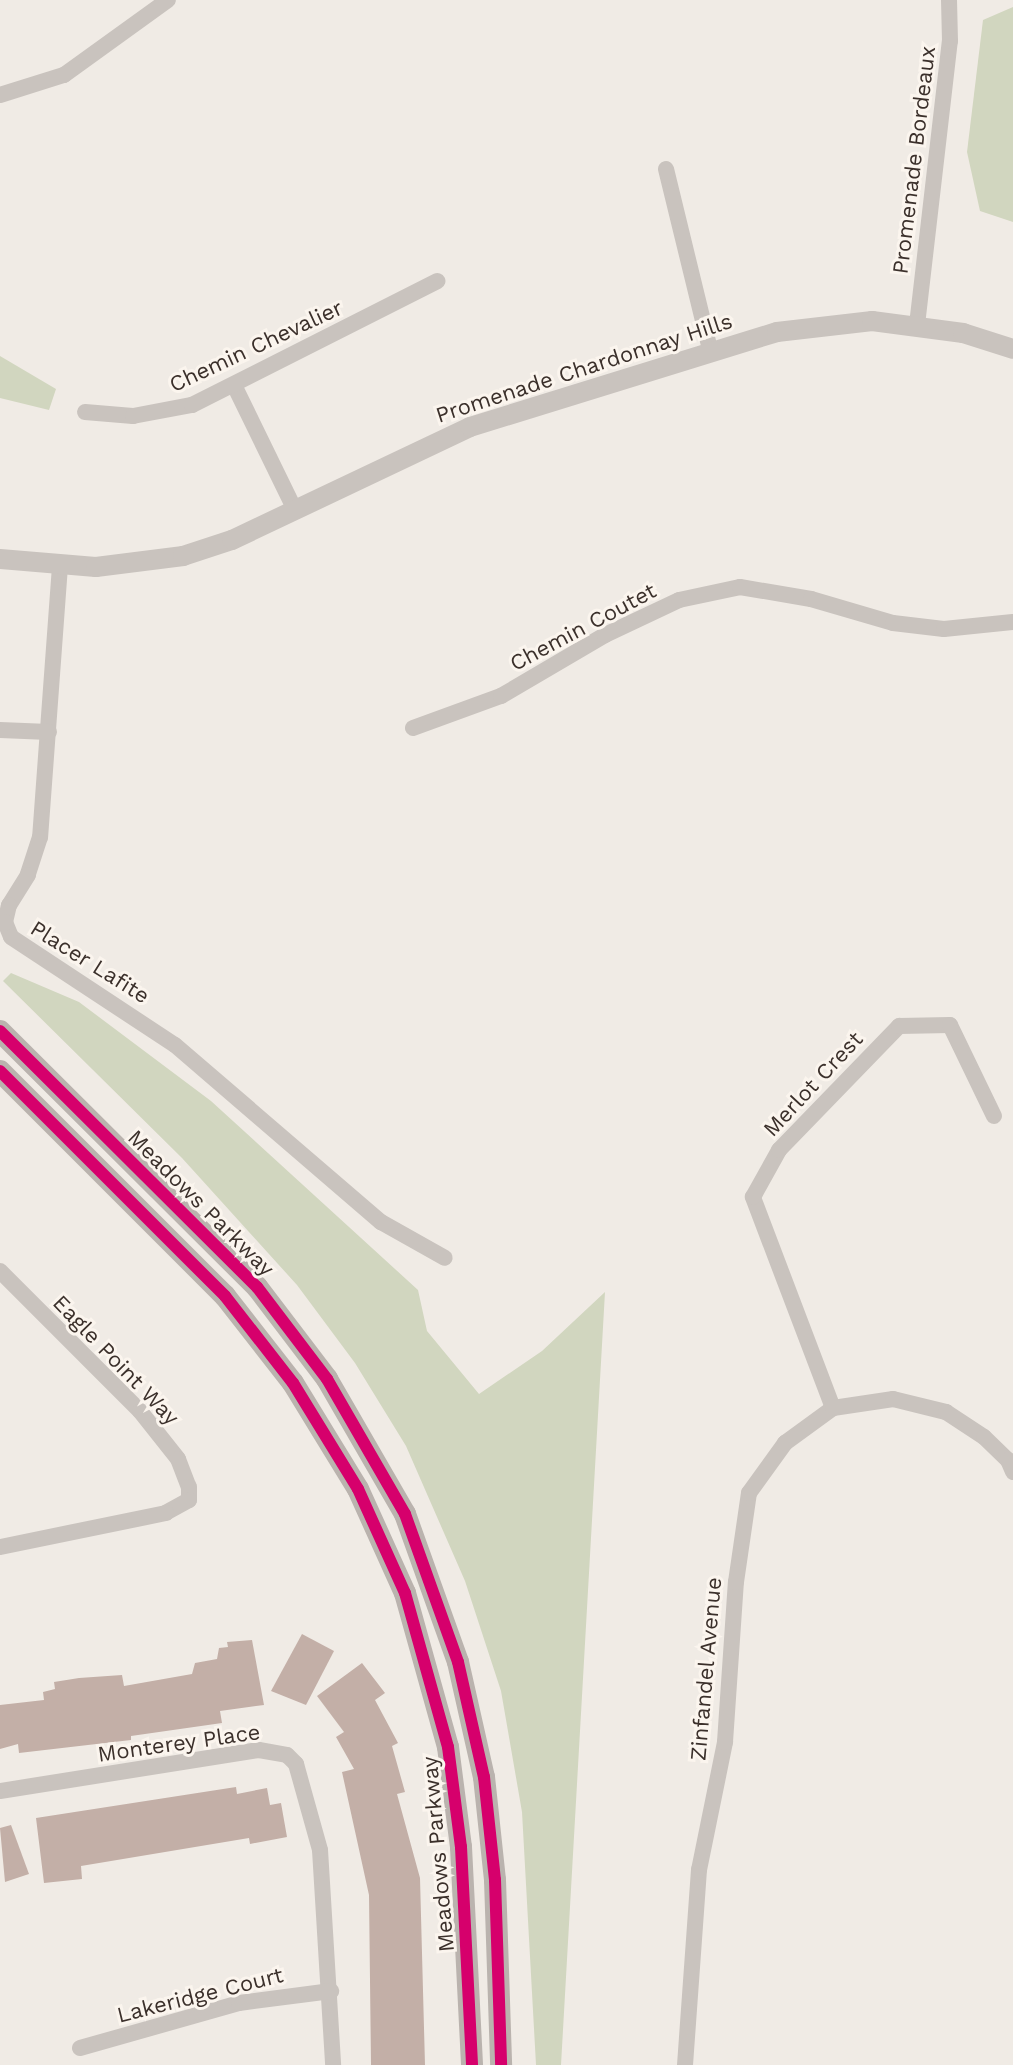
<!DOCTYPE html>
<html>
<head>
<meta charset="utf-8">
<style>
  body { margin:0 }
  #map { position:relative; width:1013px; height:2065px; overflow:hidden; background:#f0ebe5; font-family:"Work Sans",sans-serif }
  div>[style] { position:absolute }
  .green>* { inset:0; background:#d1d6bf }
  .building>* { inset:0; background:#c3afa7 }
  .minor>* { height:16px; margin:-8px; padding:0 8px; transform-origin:8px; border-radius:8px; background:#c9c3be }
  .tertiary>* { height:20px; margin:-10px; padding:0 10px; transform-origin:10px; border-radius:10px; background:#c9c3be }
  .secondary>* { height:22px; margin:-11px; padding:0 11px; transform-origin:11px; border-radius:11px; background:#bab3ae }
  .cycleway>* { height:12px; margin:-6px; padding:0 6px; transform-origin:6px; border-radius:6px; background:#d6006c }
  span { translate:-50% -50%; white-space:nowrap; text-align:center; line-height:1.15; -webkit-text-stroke:6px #fbf5ee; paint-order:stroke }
  .street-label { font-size:22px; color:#3b302b }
</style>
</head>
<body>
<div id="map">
  <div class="green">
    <i style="clip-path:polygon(1013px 7px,1013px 222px,980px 211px,967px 152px,983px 20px)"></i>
    <i style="clip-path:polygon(0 356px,56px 389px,49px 410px,0 398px)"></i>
    <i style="clip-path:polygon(11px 973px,79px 1002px,211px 1101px,418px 1290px,427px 1331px,479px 1394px,542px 1351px,605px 1292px,561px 2065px,536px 2065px,522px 1812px,501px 1691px,465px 1581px,406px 1446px,355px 1363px,297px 1285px,182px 1158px,3px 981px)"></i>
  </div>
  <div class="building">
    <i style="clip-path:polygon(302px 1634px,334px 1651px,306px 1705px,271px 1691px)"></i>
    <i style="clip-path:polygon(252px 1640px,264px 1705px,220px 1711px,222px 1723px,131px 1736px,131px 1740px,19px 1753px,18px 1744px,0 1749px,0 1705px,44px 1700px,43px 1692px,55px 1689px,54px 1682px,79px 1678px,122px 1675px,124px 1686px,192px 1674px,195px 1663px,217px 1659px,219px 1648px,228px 1647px,227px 1642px)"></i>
    <i style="clip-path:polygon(362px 1663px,385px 1693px,375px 1700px,398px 1743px,392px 1746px,405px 1792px,397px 1794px,420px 1878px,425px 2065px,371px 2065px,369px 1895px,342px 1772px,354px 1769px,336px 1737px,344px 1732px,317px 1696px)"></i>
    <i style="clip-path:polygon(236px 1787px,237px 1794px,267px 1788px,270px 1805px,281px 1803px,287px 1837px,250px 1844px,249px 1838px,81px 1866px,82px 1879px,44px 1883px,36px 1818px)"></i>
    <i style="clip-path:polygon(11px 1825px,29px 1874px,5px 1882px,0 1828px)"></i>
  </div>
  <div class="minor">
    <i style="left:0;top:95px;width:67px;rotate:-17.4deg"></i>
    <i style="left:64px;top:75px;width:128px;rotate:-35.8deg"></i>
    <i style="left:666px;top:169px;width:186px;rotate:76.3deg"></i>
    <i style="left:917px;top:325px;width:286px;rotate:-83.4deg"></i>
    <i style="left:950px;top:41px;width:41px;rotate:-91.4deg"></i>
    <i style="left:234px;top:385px;width:139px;rotate:64deg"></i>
    <i style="left:85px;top:412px;width:48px;rotate:4.8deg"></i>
    <i style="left:133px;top:416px;width:60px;rotate:-10.6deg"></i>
    <i style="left:192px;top:405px;width:275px;rotate:-26.8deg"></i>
    <i style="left:60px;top:566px;width:272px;rotate:94.2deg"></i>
    <i style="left:40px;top:837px;width:40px;rotate:108deg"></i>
    <i style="left:28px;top:875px;width:36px;rotate:122deg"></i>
    <i style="left:9px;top:905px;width:17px;rotate:103deg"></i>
    <i style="left:5px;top:922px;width:16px;rotate:68deg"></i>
    <i style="left:11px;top:937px;width:196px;rotate:33.4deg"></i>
    <i style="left:175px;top:1045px;width:272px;rotate:40.7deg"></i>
    <i style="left:381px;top:1222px;width:73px;rotate:29.4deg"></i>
    <i style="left:413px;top:728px;width:94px;rotate:-20deg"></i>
    <i style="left:501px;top:696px;width:121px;rotate:-30.4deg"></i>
    <i style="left:605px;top:635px;width:82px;rotate:-25.3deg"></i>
    <i style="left:679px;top:600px;width:62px;rotate:-12deg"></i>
    <i style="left:740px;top:587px;width:72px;rotate:9.6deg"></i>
    <i style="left:811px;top:599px;width:85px;rotate:16.3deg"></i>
    <i style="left:893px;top:623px;width:51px;rotate:6.7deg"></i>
    <i style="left:944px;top:629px;width:69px;rotate:-5.8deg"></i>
    <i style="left:0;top:730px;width:49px;rotate:2.3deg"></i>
    <i style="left:0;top:1271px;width:198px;rotate:45deg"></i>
    <i style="left:140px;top:1411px;width:61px;rotate:51.6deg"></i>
    <i style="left:178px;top:1459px;width:30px;rotate:69deg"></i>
    <i style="left:189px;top:1487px;width:13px;rotate:90deg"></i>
    <i style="left:189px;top:1500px;width:26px;rotate:151deg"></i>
    <i style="left:166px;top:1513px;width:169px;rotate:168.4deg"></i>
    <i style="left:833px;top:1408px;width:226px;rotate:-110.8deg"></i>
    <i style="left:753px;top:1197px;width:54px;rotate:-61deg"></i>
    <i style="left:779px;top:1150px;width:173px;rotate:-45.9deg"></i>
    <i style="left:899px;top:1026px;width:51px;rotate:-1.1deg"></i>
    <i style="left:950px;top:1025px;width:101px;rotate:64.2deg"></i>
    <i style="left:0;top:1791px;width:262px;rotate:-9deg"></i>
    <i style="left:259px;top:1750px;width:28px;rotate:10deg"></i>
    <i style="left:287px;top:1755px;width:13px;rotate:45deg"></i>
    <i style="left:296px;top:1764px;width:89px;rotate:74.4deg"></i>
    <i style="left:320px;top:1850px;width:215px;rotate:86.5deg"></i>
    <i style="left:80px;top:2048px;width:165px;rotate:-15.8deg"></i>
    <i style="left:239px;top:2003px;width:93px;rotate:-7.4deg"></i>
    <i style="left:685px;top:2065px;width:196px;rotate:-85.9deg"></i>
    <i style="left:699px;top:1870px;width:131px;rotate:-78.5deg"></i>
    <i style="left:725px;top:1742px;width:160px;rotate:-86.1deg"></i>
    <i style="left:736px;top:1582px;width:90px;rotate:-81.7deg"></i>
    <i style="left:749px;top:1493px;width:62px;rotate:-54.2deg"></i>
    <i style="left:785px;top:1443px;width:59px;rotate:-36.1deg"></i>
    <i style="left:833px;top:1408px;width:61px;rotate:-8.5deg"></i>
    <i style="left:893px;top:1399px;width:55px;rotate:13.8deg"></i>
    <i style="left:946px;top:1412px;width:45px;rotate:33.3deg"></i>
    <i style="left:984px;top:1437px;width:33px;rotate:44deg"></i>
    <i style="left:1008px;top:1460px;width:13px;rotate:67deg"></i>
  </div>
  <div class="tertiary">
    <i style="left:0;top:559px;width:96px;rotate:4.8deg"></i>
    <i style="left:96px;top:567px;width:88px;rotate:-7.2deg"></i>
    <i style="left:183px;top:556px;width:52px;rotate:-18.1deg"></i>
    <i style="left:232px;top:540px;width:263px;rotate:-25.4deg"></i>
    <i style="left:470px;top:427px;width:321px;rotate:-17.2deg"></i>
    <i style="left:777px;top:332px;width:96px;rotate:-6.6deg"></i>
    <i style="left:872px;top:321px;width:92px;rotate:7.5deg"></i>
    <i style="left:963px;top:333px;width:52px;rotate:17.7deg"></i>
  </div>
  <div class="secondary">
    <i style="left:0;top:1031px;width:363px;rotate:44.9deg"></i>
    <i style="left:257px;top:1287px;width:116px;rotate:52.7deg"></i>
    <i style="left:327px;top:1379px;width:156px;rotate:60deg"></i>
    <i style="left:405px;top:1514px;width:157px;rotate:70.3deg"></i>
    <i style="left:458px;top:1662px;width:118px;rotate:77.3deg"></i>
    <i style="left:484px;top:1777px;width:104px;rotate:83.9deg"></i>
    <i style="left:495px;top:1880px;width:185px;rotate:88.1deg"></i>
    <i style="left:0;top:1071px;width:318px;rotate:45deg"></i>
    <i style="left:225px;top:1296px;width:110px;rotate:52deg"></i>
    <i style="left:293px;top:1383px;width:124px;rotate:58.5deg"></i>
    <i style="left:358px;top:1489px;width:114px;rotate:65.7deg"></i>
    <i style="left:405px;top:1593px;width:160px;rotate:74.4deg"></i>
    <i style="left:448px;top:1747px;width:101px;rotate:82.6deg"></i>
    <i style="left:461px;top:1847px;width:218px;rotate:87.1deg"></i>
  </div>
  <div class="cycleway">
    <i style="left:0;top:1031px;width:363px;rotate:44.9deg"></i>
    <i style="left:257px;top:1287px;width:116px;rotate:52.7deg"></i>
    <i style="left:327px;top:1379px;width:156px;rotate:60deg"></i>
    <i style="left:405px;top:1514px;width:157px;rotate:70.3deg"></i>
    <i style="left:458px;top:1662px;width:118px;rotate:77.3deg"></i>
    <i style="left:484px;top:1777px;width:104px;rotate:83.9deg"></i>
    <i style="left:495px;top:1880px;width:185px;rotate:88.1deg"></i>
    <i style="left:0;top:1071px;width:318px;rotate:45deg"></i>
    <i style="left:225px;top:1296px;width:110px;rotate:52deg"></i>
    <i style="left:293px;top:1383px;width:124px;rotate:58.5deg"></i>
    <i style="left:358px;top:1489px;width:114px;rotate:65.7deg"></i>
    <i style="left:405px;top:1593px;width:160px;rotate:74.4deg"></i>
    <i style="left:448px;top:1747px;width:101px;rotate:82.6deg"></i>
    <i style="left:461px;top:1847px;width:218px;rotate:87.1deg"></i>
  </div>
  <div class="street-label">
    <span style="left:914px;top:160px;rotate:-83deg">Promenade Bordeaux</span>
    <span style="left:256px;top:346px;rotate:-25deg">Chemin Chevalier</span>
    <span style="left:584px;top:368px;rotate:-18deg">Promenade Chardonnay Hills</span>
    <span style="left:583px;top:627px;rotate:-28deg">Chemin Coutet</span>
    <span style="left:90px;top:962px;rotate:32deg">Placer Lafite</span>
    <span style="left:813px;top:1084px;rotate:-47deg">Merlot Crest</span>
    <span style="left:201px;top:1203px;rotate:45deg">Meadows Parkway</span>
    <span style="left:116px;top:1360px;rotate:46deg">Eagle Point Way</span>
    <span style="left:706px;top:1669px;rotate:-85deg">Zinfandel Avenue</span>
    <span style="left:179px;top:1743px;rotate:-8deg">Monterey Place</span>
    <span style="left:438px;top:1854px;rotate:-95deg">Meadows Parkway</span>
    <span style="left:200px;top:1995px;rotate:-14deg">Lakeridge Court</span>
  </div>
</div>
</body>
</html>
